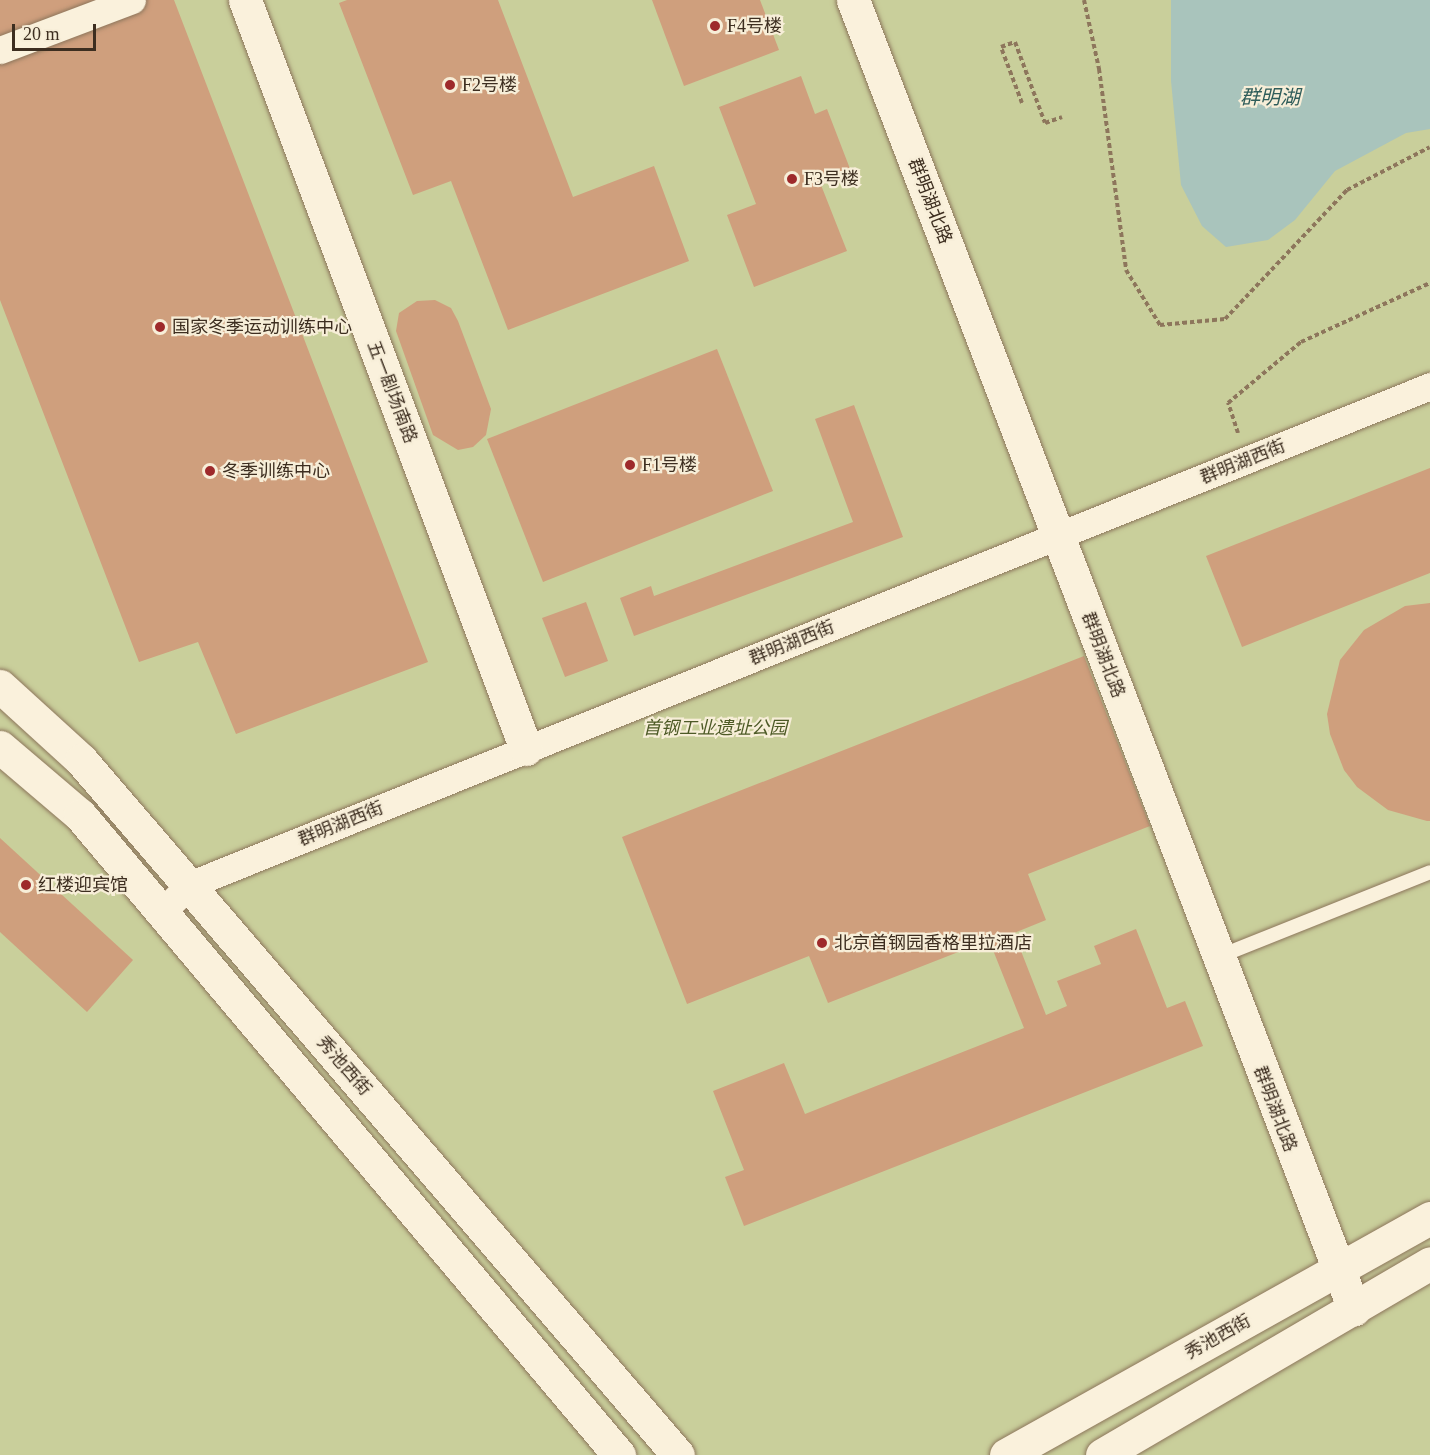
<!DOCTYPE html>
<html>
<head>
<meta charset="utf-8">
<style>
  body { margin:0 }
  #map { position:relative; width:1430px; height:1455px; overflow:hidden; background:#f0e4c8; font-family:"Times New Roman","Noto Sans SC",serif }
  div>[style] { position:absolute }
  .green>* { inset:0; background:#c9cf9b }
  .water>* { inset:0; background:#a9c4bc }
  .building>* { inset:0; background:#cf9f7d }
  .path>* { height:4px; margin-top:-2px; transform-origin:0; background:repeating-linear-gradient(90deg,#8d765c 0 4.5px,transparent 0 7.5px) }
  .roads { filter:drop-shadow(0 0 2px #8d765c) drop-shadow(0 0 2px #8d765c) }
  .lane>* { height:14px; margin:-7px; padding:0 7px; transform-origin:7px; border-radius:7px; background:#faf1dc }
  .street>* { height:27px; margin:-13.5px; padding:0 13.5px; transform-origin:13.5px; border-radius:13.5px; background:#faf1dc }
  .secondary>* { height:33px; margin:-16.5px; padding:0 16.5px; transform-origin:16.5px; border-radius:16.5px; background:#faf1dc }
  .dots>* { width:16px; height:16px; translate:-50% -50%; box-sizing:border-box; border:3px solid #f7eed8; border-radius:50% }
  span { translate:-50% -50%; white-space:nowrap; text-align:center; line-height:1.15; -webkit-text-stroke:4.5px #f7eed8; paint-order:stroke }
  .poi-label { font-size:18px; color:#3d2e20 }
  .left { translate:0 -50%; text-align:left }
  .street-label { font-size:18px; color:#3d2e20 }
  .park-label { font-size:18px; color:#4d5a26; font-style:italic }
  .water-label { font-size:20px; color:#2f5d5a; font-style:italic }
  .scale { position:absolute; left:12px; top:24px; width:84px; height:27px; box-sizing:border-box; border:3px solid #3d2e20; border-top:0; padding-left:8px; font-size:18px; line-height:21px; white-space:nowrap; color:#3d2e20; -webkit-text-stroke:4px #f7eed8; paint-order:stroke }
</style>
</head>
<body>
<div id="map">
  <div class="green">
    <i style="clip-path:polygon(0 0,1430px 0,1430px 1455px,0 1455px)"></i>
  </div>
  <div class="water">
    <i style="clip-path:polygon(1171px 0,1430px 0,1430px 129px,1406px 133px,1335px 171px,1295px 220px,1268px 240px,1226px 247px,1202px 226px,1181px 185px,1171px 81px)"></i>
  </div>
  <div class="building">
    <i style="clip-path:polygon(0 0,174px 0,428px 662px,236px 734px,198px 642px,139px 662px,0 300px)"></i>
    <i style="clip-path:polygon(347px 0,498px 0,573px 197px,654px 166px,689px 261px,508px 330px,451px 181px,413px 195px,339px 3px)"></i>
    <i style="clip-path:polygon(652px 0,760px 0,779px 50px,684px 86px)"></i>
    <i style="clip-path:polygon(801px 76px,815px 114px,827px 109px,852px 174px,821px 185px,847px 251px,754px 287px,727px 215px,756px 204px,719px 107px)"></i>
    <i style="clip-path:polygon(435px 300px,451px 308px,458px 321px,491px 409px,486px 435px,473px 447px,458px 450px,433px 435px,396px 331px,399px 313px,417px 301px)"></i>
    <i style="clip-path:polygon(717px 349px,773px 491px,543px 582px,487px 439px)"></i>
    <i style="clip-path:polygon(854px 405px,903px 537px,634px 636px,620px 598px,651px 586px,654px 596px,853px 522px,815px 419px)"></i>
    <i style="clip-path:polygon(1430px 468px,1430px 573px,1242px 647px,1206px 556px)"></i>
    <i style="clip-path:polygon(586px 602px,608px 661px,565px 677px,542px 618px)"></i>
    <i style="clip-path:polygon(1430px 603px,1430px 821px,1427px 821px,1388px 810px,1357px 787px,1344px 770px,1330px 734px,1327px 714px,1340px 660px,1364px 630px,1405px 606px)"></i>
    <i style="clip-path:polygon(1084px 656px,1150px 826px,1028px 874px,1046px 920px,1014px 933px,1046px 1015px,1067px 1006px,1057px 981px,1101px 964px,1094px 946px,1136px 929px,1167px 1008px,1185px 1001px,1203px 1046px,744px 1226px,725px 1177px,744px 1170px,713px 1091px,784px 1063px,805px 1114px,1024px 1028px,989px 940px,828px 1003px,809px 956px,687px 1004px,622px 837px)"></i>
    <i style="clip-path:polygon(0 838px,133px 960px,87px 1012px,0 932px)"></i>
  </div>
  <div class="path">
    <i style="left:1084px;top:0;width:71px;rotate:77.7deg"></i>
    <i style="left:1099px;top:69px;width:203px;rotate:82.3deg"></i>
    <i style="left:1126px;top:270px;width:65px;rotate:58.3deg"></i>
    <i style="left:1160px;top:325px;width:65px;rotate:-5.3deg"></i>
    <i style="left:1225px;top:319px;width:178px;rotate:-46.6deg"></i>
    <i style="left:1347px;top:190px;width:93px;rotate:-27.4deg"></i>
    <i style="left:1022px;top:103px;width:60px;rotate:-110.6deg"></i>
    <i style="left:1001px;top:47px;width:15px;rotate:-20deg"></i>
    <i style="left:1015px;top:42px;width:86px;rotate:69.7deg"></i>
    <i style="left:1045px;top:123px;width:18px;rotate:-19deg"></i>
    <i style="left:1238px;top:433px;width:32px;rotate:-108deg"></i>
    <i style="left:1228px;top:403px;width:95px;rotate:-39.9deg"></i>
    <i style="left:1301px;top:342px;width:142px;rotate:-24.6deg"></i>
  </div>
  <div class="roads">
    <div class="lane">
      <i style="left:1218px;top:957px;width:228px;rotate:-21.8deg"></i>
    </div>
    <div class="street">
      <i style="left:0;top:50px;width:141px;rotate:-20.7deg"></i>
      <i style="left:162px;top:912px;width:38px;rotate:-45deg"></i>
      <i style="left:189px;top:885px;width:1338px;rotate:-21.9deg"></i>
    </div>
    <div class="secondary">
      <i style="left:245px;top:0;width:800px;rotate:69.44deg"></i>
      <i style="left:853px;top:0;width:1402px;rotate:69.06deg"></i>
      <i style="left:0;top:686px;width:110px;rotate:42.4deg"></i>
      <i style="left:81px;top:760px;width:916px;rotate:49.34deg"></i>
      <i style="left:0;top:747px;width:105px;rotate:40.4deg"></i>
      <i style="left:80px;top:815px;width:837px;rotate:49.9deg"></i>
      <i style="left:1006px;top:1455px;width:486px;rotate:-29.2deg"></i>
      <i style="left:1102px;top:1455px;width:380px;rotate:-30.3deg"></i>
    </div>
  </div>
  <div class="dots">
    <i style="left:715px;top:26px;background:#9e2a2b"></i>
    <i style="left:450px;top:85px;background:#9e2a2b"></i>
    <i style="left:792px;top:179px;background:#9e2a2b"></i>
    <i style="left:160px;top:327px;background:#9e2a2b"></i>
    <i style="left:630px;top:465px;background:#9e2a2b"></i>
    <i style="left:210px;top:471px;background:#9e2a2b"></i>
    <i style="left:26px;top:885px;background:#9e2a2b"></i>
    <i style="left:822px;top:943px;background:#9e2a2b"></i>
  </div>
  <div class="poi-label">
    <span class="left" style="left:727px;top:26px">F4号楼</span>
    <span class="left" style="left:462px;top:85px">F2号楼</span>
    <span class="left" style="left:804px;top:179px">F3号楼</span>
    <span class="left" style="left:172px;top:327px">国家冬季运动训练中心</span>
    <span class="left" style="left:642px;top:465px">F1号楼</span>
    <span class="left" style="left:222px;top:471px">冬季训练中心</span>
    <span class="left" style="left:38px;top:885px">红楼迎宾馆</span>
    <span class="left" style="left:834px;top:943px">北京首钢园香格里拉酒店</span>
  </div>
  <div class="street-label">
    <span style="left:930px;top:201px;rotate:69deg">群明湖北路</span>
    <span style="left:392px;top:392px;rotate:69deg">五一剧场南路</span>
    <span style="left:1243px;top:462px;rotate:-22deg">群明湖西街</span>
    <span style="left:792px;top:643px;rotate:-22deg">群明湖西街</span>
    <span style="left:1103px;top:655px;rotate:69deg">群明湖北路</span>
    <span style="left:341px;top:824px;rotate:-22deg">群明湖西街</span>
    <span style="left:344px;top:1066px;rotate:49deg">秀池西街</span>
    <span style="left:1275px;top:1109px;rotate:69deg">群明湖北路</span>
    <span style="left:1218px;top:1337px;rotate:-29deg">秀池西街</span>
  </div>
  <div class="park-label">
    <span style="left:715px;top:728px">首钢工业遗址公园</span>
  </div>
  <div class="water-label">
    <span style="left:1270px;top:97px">群明湖</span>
  </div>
  <div class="scale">20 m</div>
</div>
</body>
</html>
